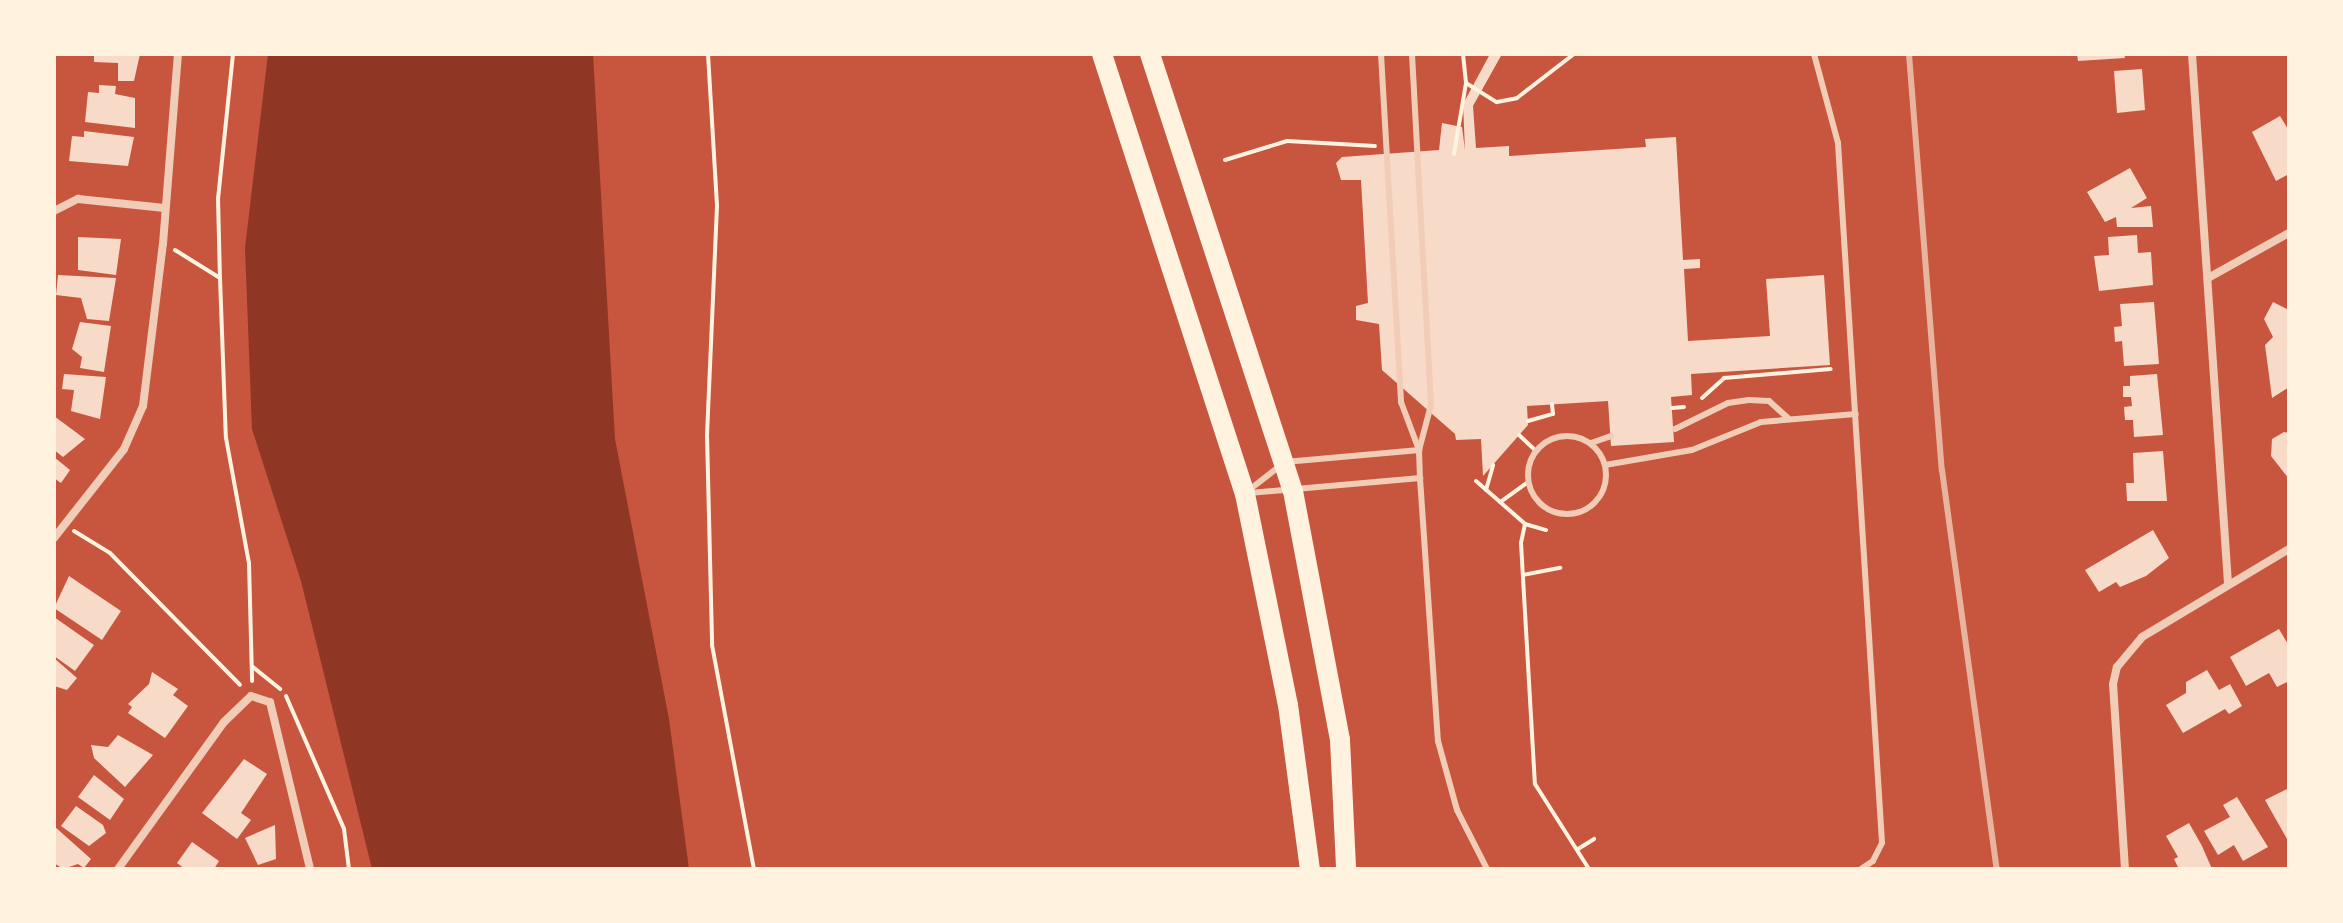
<!DOCTYPE html>
<html>
<head>
<meta charset="utf-8">
<style>
  body { margin:0 }
  #map { position:relative; width:2343px; height:923px; overflow:hidden; background:#c8553d; font-family:"Roboto Condensed",sans-serif }
  div>[style] { position:absolute }
  .water>* { inset:0; background:#8f3625 }
  .building>* { inset:0; background:#f7dbc8 }
  .path>* { height:4px; margin:-2px; padding:0 2px; transform-origin:2px; border-radius:2px; background:#fff3e0 }
  .service>* { height:6px; margin:-3px; padding:0 3px; transform-origin:3px; border-radius:3px; background:#f1ccb7 }
  .service>.ring { margin:-3px; padding:0; box-sizing:content-box; background:none; border:6px solid #f1ccb7; border-radius:50% }
  .minor>* { height:8px; margin:-4px; padding:0 4px; transform-origin:4px; border-radius:4px; background:#f1ccb7 }
  .primary>* { height:20px; margin:-10px; padding:0 10px; transform-origin:10px; border-radius:10px; background:#fff3e0 }
  .rail>* { height:6px; margin:-3px; padding:0 3px; transform-origin:3px; border-radius:3px; background:#e9b49f }
  span { translate:-50% -50%; white-space:nowrap; text-align:center; line-height:1.15; -webkit-text-stroke:6px #fff3e0; paint-order:stroke }
  .frame { position:absolute; inset:0; border:56px solid #fff3e0; pointer-events:none }
</style>
</head>
<body>
<div id="map">
  <div class="water">
    <i style="clip-path:polygon(268px 54px,593px 54px,615px 439px,669px 719px,689px 869px,372px 869px,301px 581px,252px 429px,245px 248px)"></i>
  </div>
  <div class="building">
    <i style="clip-path:polygon(94px 54px,140px 54px,134px 81px,118px 81px,118px 63px,94px 62px)"></i>
    <i style="clip-path:polygon(1490px 54px,1502px 54px,1473px 106px,1476px 148px,1509px 146px,1509px 156px,1646px 147px,1645px 139px,1676px 137px,1683px 260px,1700px 259px,1700px 268px,1684px 269px,1688px 341px,1770px 336px,1766px 279px,1824px 275px,1830px 365px,1691px 374px,1692px 395px,1671px 397px,1674px 442px,1611px 446px,1608px 401px,1527px 406px,1528px 425px,1483px 476px,1481px 439px,1456px 440px,1455px 434px,1382px 370px,1379px 324px,1356px 320px,1356px 306px,1368px 303px,1361px 180px,1341px 180px,1336px 163px,1342px 157px,1439px 150px,1442px 123px,1462px 127px,1465px 150px,1463px 104px)"></i>
    <i style="clip-path:polygon(2077px 54px,2124px 54px,2125px 58px,2078px 61px)"></i>
    <i style="clip-path:polygon(2142px 69px,2145px 110px,2117px 113px,2114px 71px)"></i>
    <i style="clip-path:polygon(99px 85px,116px 86px,115px 94px,135px 98px,135px 128px,85px 122px,88px 92px,99px 93px)"></i>
    <i style="clip-path:polygon(2280px 116px,2289px 131px,2289px 174px,2276px 181px,2252px 132px)"></i>
    <i style="clip-path:polygon(84px 131px,134px 137px,128px 166px,69px 161px,72px 136px,84px 137px)"></i>
    <i style="clip-path:polygon(2130px 168px,2147px 198px,2131px 208px,2151px 206px,2153px 227px,2117px 227px,2116px 217px,2105px 222px,2087px 192px)"></i>
    <i style="clip-path:polygon(2137px 235px,2138px 253px,2151px 252px,2153px 285px,2099px 291px,2094px 256px,2109px 255px,2108px 237px)"></i>
    <i style="clip-path:polygon(78px 237px,121px 239px,116px 275px,78px 270px)"></i>
    <i style="clip-path:polygon(58px 275px,116px 278px,109px 321px,87px 319px,81px 298px,56px 295px)"></i>
    <i style="clip-path:polygon(2154px 302px,2159px 364px,2124px 366px,2122px 341px,2115px 342px,2114px 327px,2122px 326px,2120px 304px)"></i>
    <i style="clip-path:polygon(2273px 302px,2289px 310px,2289px 387px,2272px 398px,2265px 345px,2273px 337px,2264px 319px)"></i>
    <i style="clip-path:polygon(80px 322px,111px 326px,104px 372px,80px 368px,82px 357px,72px 349px)"></i>
    <i style="clip-path:polygon(64px 374px,106px 377px,100px 419px,71px 411px,74px 390px,62px 389px)"></i>
    <i style="clip-path:polygon(2157px 374px,2163px 435px,2134px 437px,2133px 420px,2125px 420px,2124px 407px,2132px 406px,2131px 397px,2123px 397px,2123px 386px,2130px 386px,2130px 376px)"></i>
    <i style="clip-path:polygon(54px 416px,85px 439px,63px 457px,54px 450px)"></i>
    <i style="clip-path:polygon(2284px 432px,2289px 433px,2289px 479px,2271px 456px,2272px 439px)"></i>
    <i style="clip-path:polygon(2163px 451px,2167px 501px,2127px 501px,2126px 483px,2134px 483px,2133px 453px)"></i>
    <i style="clip-path:polygon(54px 457px,70px 470px,61px 483px,54px 478px)"></i>
    <i style="clip-path:polygon(2153px 530px,2169px 558px,2146px 576px,2120px 587px,2116px 582px,2099px 592px,2085px 570px)"></i>
    <i style="clip-path:polygon(69px 576px,121px 611px,102px 640px,54px 608px)"></i>
    <i style="clip-path:polygon(54px 617px,94px 645px,75px 671px,54px 656px)"></i>
    <i style="clip-path:polygon(2279px 629px,2289px 646px,2289px 681px,2277px 687px,2269px 673px,2246px 686px,2230px 657px)"></i>
    <i style="clip-path:polygon(54px 658px,77px 678px,67px 690px,54px 686px)"></i>
    <i style="clip-path:polygon(2207px 670px,2219px 690px,2230px 684px,2242px 706px,2229px 714px,2225px 709px,2183px 733px,2166px 705px,2186px 693px,2186px 682px)"></i>
    <i style="clip-path:polygon(152px 672px,178px 689px,173px 695px,188px 706px,165px 738px,128px 713px,132px 707px,128px 704px,149px 684px)"></i>
    <i style="clip-path:polygon(118px 735px,153px 755px,125px 787px,94px 758px,91px 745px,108px 747px)"></i>
    <i style="clip-path:polygon(244px 759px,267px 774px,241px 813px,251px 820px,237px 839px,202px 813px)"></i>
    <i style="clip-path:polygon(94px 775px,124px 799px,110px 820px,78px 797px)"></i>
    <i style="clip-path:polygon(2289px 788px,2289px 838px,2287px 839px,2265px 800px)"></i>
    <i style="clip-path:polygon(2237px 797px,2268px 847px,2243px 861px,2234px 845px,2218px 855px,2204px 831px,2230px 817px,2223px 805px)"></i>
    <i style="clip-path:polygon(76px 806px,103px 825px,106px 833px,89px 846px,61px 826px)"></i>
    <i style="clip-path:polygon(2189px 823px,2202px 846px,2212px 869px,2179px 869px,2174px 859px,2178px 857px,2166px 836px)"></i>
    <i style="clip-path:polygon(275px 825px,276px 859px,258px 865px,245px 838px)"></i>
    <i style="clip-path:polygon(54px 826px,91px 859px,84px 868px,78px 864px,63px 869px,54px 863px)"></i>
    <i style="clip-path:polygon(192px 842px,219px 861px,214px 869px,185px 869px,177px 863px)"></i>
  </div>
  <div class="path">
    <i style="left:233px;top:54px;width:145px;rotate:95.9deg"></i>
    <i style="left:218px;top:198px;width:80px;rotate:88.6deg"></i>
    <i style="left:220px;top:278px;width:160px;rotate:87.9deg"></i>
    <i style="left:226px;top:438px;width:127px;rotate:79.6deg"></i>
    <i style="left:249px;top:563px;width:118px;rotate:88.5deg"></i>
    <i style="left:708px;top:54px;width:152px;rotate:86.6deg"></i>
    <i style="left:717px;top:206px;width:229px;rotate:92.5deg"></i>
    <i style="left:707px;top:435px;width:210px;rotate:88.6deg"></i>
    <i style="left:712px;top:645px;width:228px;rotate:79.4deg"></i>
    <i style="left:1463px;top:54px;width:29px;rotate:84deg"></i>
    <i style="left:1466px;top:83px;width:36px;rotate:32deg"></i>
    <i style="left:1497px;top:102px;width:20px;rotate:-11deg"></i>
    <i style="left:1517px;top:98px;width:72px;rotate:-37.7deg"></i>
    <i style="left:1454px;top:154px;width:72px;rotate:-80.4deg"></i>
    <i style="left:1225px;top:160px;width:65px;rotate:-17deg"></i>
    <i style="left:1287px;top:141px;width:88px;rotate:3.3deg"></i>
    <i style="left:175px;top:250px;width:53px;rotate:31.9deg"></i>
    <i style="left:1702px;top:398px;width:30px;rotate:-42deg"></i>
    <i style="left:1724px;top:378px;width:107px;rotate:-4.8deg"></i>
    <i style="left:1672px;top:408px;width:12px;rotate:-5deg"></i>
    <i style="left:1528px;top:421px;width:26px;rotate:-16deg"></i>
    <i style="left:1553px;top:414px;width:10px;rotate:-96deg"></i>
    <i style="left:1519px;top:435px;width:23px;rotate:43deg"></i>
    <i style="left:1476px;top:481px;width:32px;rotate:41deg"></i>
    <i style="left:1528px;top:482px;width:34px;rotate:144deg"></i>
    <i style="left:1500px;top:502px;width:33px;rotate:41deg"></i>
    <i style="left:1525px;top:524px;width:19px;rotate:102deg"></i>
    <i style="left:1521px;top:543px;width:241px;rotate:86.7deg"></i>
    <i style="left:1535px;top:784px;width:101px;rotate:57.6deg"></i>
    <i style="left:1486px;top:490px;width:26px;rotate:-74deg"></i>
    <i style="left:1525px;top:524px;width:22px;rotate:16deg"></i>
    <i style="left:74px;top:531px;width:42px;rotate:31.4deg"></i>
    <i style="left:110px;top:553px;width:185px;rotate:45.4deg"></i>
    <i style="left:1523px;top:575px;width:38px;rotate:-11deg"></i>
    <i style="left:253px;top:667px;width:35px;rotate:39deg"></i>
    <i style="left:286px;top:696px;width:145px;rotate:66.4deg"></i>
    <i style="left:344px;top:829px;width:40px;rotate:82.9deg"></i>
    <i style="left:1578px;top:849px;width:19px;rotate:-32deg"></i>
  </div>
  <div class="service">
    <i style="left:1381px;top:54px;width:349px;rotate:86.7deg"></i>
    <i style="left:1401px;top:402px;width:51px;rotate:69.4deg"></i>
    <i style="left:1412px;top:54px;width:352px;rotate:86.9deg"></i>
    <i style="left:1431px;top:405px;width:47px;rotate:104.9deg"></i>
    <i style="left:1419px;top:450px;width:28px;rotate:88deg"></i>
    <i style="left:1420px;top:478px;width:264px;rotate:86.1deg"></i>
    <i style="left:1438px;top:741px;width:72px;rotate:74.6deg"></i>
    <i style="left:1457px;top:810px;width:66px;rotate:63deg"></i>
    <i style="left:1814px;top:54px;width:92px;rotate:74.9deg"></i>
    <i style="left:1838px;top:143px;width:701px;rotate:86.4deg"></i>
    <i style="left:1882px;top:843px;width:20px;rotate:117deg"></i>
    <i style="left:1873px;top:861px;width:14px;rotate:146deg"></i>
    <i style="left:1675px;top:429px;width:59px;rotate:-26.1deg"></i>
    <i style="left:1728px;top:403px;width:21px;rotate:-8deg"></i>
    <i style="left:1749px;top:400px;width:20px;rotate:3deg"></i>
    <i style="left:1769px;top:401px;width:27px;rotate:42deg"></i>
    <i class="ring" style="left:1528px;top:436px;width:72px;height:72px"></i>
    <i style="left:1591px;top:443px;width:21px;rotate:-19deg"></i>
    <i style="left:1605px;top:465px;width:88px;rotate:-9.8deg"></i>
    <i style="left:1692px;top:450px;width:74px;rotate:-22.1deg"></i>
    <i style="left:1761px;top:422px;width:95px;rotate:-4.8deg"></i>
    <i style="left:1249px;top:490px;width:46px;rotate:-37.9deg"></i>
    <i style="left:1285px;top:462px;width:135px;rotate:-5.1deg"></i>
    <i style="left:1249px;top:493px;width:172px;rotate:-5deg"></i>
  </div>
  <div class="minor">
    <i style="left:2192px;top:54px;width:531px;rotate:86.11deg"></i>
    <i style="left:54px;top:211px;width:27px;rotate:-27deg"></i>
    <i style="left:78px;top:199px;width:87px;rotate:5.9deg"></i>
    <i style="left:2208px;top:278px;width:93px;rotate:-29.1deg"></i>
    <i style="left:54px;top:538px;width:113px;rotate:-51.8deg"></i>
    <i style="left:124px;top:449px;width:47px;rotate:-66.2deg"></i>
    <i style="left:143px;top:406px;width:163px;rotate:-83deg"></i>
    <i style="left:163px;top:244px;width:191px;rotate:-85.5deg"></i>
    <i style="left:118px;top:869px;width:181px;rotate:-54.2deg"></i>
    <i style="left:224px;top:722px;width:37px;rotate:-44deg"></i>
    <i style="left:251px;top:696px;width:20px;rotate:18deg"></i>
    <i style="left:270px;top:702px;width:172px;rotate:76.5deg"></i>
    <i style="left:2125px;top:869px;width:185px;rotate:-93.7deg"></i>
    <i style="left:2113px;top:684px;width:17px;rotate:-77deg"></i>
    <i style="left:2117px;top:667px;width:39px;rotate:-50deg"></i>
    <i style="left:2142px;top:637px;width:171px;rotate:-30.9deg"></i>
  </div>
  <div class="primary">
    <i style="left:1102px;top:54px;width:463px;rotate:72deg"></i>
    <i style="left:1245px;top:494px;width:215px;rotate:78.5deg"></i>
    <i style="left:1288px;top:705px;width:165px;rotate:82.4deg"></i>
    <i style="left:1150px;top:54px;width:460px;rotate:71.9deg"></i>
    <i style="left:1293px;top:491px;width:253px;rotate:79.3deg"></i>
    <i style="left:1340px;top:740px;width:129px;rotate:87.3deg"></i>
  </div>
  <div class="rail">
    <i style="left:1909px;top:54px;width:417px;rotate:85.5deg"></i>
    <i style="left:1942px;top:470px;width:403px;rotate:82.2deg"></i>
  </div>
  <div class="frame"></div>
</div>
</body>
</html>
